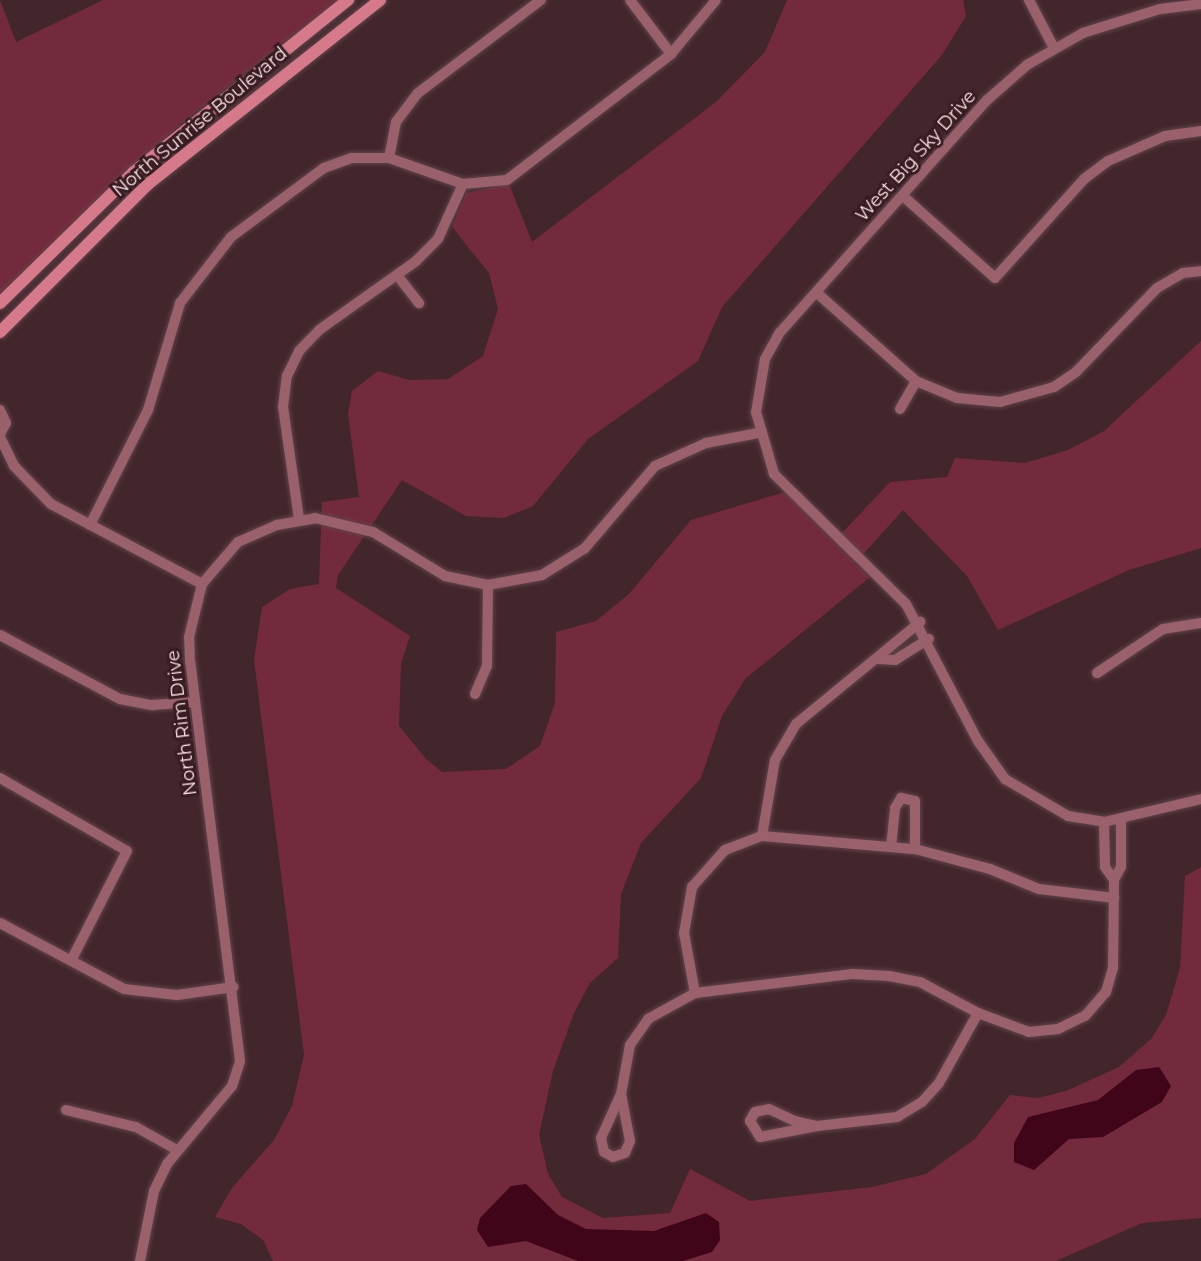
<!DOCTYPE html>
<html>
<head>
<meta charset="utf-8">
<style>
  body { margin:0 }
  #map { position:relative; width:1201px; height:1261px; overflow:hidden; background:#43262c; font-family:Montserrat,sans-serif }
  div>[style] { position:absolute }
  .green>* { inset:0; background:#742a3d }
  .water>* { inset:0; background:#410519 }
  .roads { filter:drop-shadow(0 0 2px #60444a) drop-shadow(0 0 2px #60444a) }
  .street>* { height:10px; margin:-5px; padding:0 5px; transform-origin:5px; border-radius:5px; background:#9a606b }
  .secondary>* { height:12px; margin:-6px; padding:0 6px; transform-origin:6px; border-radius:6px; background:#d5798b }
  span { translate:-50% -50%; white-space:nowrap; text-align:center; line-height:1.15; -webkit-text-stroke:6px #391c22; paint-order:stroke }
  .street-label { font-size:18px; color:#f9e4e7 }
</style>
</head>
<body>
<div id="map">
  <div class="green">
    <i style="clip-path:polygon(0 0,16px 42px,103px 0,338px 0,178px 126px,0 296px)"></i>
    <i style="clip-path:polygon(787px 0,963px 0,966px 16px,942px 55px,722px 307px,698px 361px,588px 439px,533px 506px,504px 518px,466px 516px,402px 480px,338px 575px,336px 588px,410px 636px,401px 664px,399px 726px,426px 759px,442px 772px,506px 769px,540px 746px,555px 703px,556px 632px,596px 621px,629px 594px,691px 520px,795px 489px,842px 533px,890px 482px,947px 477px,955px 458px,1025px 463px,1068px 450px,1104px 431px,1201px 341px,1201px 548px,1129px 570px,998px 630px,967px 576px,903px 510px,855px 563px,870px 577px,745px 679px,722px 716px,701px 778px,641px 843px,621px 894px,618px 958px,590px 983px,574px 1013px,553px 1071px,539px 1135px,548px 1174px,562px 1197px,603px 1218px,670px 1213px,690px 1169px,750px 1201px,872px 1187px,926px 1174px,975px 1139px,1010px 1095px,1038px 1098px,1066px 1091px,1119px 1067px,1151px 1039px,1166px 1015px,1180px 968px,1185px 876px,1201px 867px,1201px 1218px,1142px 1223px,1056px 1261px,273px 1261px,263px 1240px,241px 1224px,215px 1217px,232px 1188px,274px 1140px,292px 1106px,304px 1055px,254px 660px,262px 607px,290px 589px,319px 584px,322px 502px,359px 497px,348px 414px,352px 391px,378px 371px,409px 380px,448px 379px,483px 356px,498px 309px,489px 273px,452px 227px,466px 193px,509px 184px,532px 242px,716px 102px,765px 52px)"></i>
  </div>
  <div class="water">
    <i style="clip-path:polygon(1159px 1067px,1171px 1086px,1162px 1102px,1103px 1137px,1069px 1139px,1034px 1170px,1014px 1162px,1014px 1143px,1028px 1117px,1098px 1100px,1136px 1070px)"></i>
    <i style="clip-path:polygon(526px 1184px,558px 1215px,586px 1229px,654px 1231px,706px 1213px,719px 1222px,720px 1240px,712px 1252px,683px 1261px,578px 1261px,526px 1241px,488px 1247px,477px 1230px,480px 1218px,511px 1186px)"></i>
  </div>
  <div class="roads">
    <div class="street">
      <i style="left:630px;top:0;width:68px;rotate:52.8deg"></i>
      <i style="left:1029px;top:0;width:54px;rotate:62.5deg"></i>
      <i style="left:1201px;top:4px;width:41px;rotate:173deg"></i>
      <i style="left:1160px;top:9px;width:81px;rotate:162.7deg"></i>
      <i style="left:1083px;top:33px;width:64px;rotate:150.3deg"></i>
      <i style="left:1027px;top:65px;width:53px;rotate:138.8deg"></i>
      <i style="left:987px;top:100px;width:311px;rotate:131.7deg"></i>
      <i style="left:780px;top:332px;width:31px;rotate:119deg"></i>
      <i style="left:765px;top:359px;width:54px;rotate:99.6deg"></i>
      <i style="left:756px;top:412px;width:65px;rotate:73.8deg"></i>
      <i style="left:774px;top:474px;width:185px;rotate:44.6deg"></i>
      <i style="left:906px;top:604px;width:155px;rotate:62.3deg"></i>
      <i style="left:978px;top:741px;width:47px;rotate:54.6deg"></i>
      <i style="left:1005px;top:779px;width:73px;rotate:30.4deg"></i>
      <i style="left:1068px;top:816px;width:36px;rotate:9deg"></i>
      <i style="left:1104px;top:822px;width:100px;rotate:-13.3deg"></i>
      <i style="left:389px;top:158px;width:37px;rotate:-79deg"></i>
      <i style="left:396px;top:122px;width:36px;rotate:-53deg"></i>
      <i style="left:418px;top:93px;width:154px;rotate:-37.1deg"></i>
      <i style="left:903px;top:196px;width:123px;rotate:41.7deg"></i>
      <i style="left:995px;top:278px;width:133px;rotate:-48deg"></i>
      <i style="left:1084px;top:179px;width:30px;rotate:-37deg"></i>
      <i style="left:1108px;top:161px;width:62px;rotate:-23.7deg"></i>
      <i style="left:1165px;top:136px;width:36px;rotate:-8deg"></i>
      <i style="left:397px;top:275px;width:36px;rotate:52deg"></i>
      <i style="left:817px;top:293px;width:132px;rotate:41.6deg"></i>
      <i style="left:916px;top:381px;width:44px;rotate:22.5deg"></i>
      <i style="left:957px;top:398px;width:43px;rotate:5.3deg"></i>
      <i style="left:1000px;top:402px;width:56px;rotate:-15.5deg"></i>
      <i style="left:1054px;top:387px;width:27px;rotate:-34deg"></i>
      <i style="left:1076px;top:372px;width:117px;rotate:-46deg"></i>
      <i style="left:1157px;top:288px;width:30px;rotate:-30deg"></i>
      <i style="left:1183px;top:273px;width:18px;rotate:-6deg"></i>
      <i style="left:900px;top:409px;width:32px;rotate:-60deg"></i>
      <i style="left:0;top:410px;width:14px;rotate:65deg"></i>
      <i style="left:6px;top:423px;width:13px;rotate:119deg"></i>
      <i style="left:0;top:437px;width:32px;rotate:64deg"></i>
      <i style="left:14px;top:466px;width:53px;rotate:45.8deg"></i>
      <i style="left:51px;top:504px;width:171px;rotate:27.9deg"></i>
      <i style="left:299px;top:519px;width:113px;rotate:-98.1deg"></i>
      <i style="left:283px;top:407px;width:31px;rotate:-83deg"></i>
      <i style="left:287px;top:376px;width:28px;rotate:-64deg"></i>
      <i style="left:299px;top:351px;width:29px;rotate:-46deg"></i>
      <i style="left:319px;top:330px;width:119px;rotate:-35.4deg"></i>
      <i style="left:416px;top:261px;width:31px;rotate:-45deg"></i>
      <i style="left:438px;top:239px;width:60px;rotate:-65.6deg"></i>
      <i style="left:90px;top:525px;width:129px;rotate:-63.2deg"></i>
      <i style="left:148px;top:410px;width:112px;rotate:-73.3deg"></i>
      <i style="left:180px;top:303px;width:83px;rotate:-52.3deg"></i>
      <i style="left:231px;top:237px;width:116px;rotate:-36.6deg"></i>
      <i style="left:324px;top:168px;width:30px;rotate:-20deg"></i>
      <i style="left:352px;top:158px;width:37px"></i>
      <i style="left:389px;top:158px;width:78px;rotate:19.4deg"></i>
      <i style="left:463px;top:184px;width:44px;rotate:-5.2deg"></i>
      <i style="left:507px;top:180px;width:207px;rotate:-37.5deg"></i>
      <i style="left:671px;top:54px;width:70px;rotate:-50.2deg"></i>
      <i style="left:0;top:635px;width:136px;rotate:28.1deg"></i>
      <i style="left:120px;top:699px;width:33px;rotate:11deg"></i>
      <i style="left:152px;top:705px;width:42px;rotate:-4.1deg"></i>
      <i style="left:879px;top:659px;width:16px;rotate:4deg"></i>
      <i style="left:895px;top:660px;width:40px;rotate:-32deg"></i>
      <i style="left:1097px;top:673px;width:79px;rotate:-33.7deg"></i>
      <i style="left:1163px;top:629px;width:38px;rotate:-9deg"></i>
      <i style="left:475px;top:694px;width:30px;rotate:-67deg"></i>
      <i style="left:487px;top:666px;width:81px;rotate:-89.3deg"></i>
      <i style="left:0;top:778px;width:146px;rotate:29.9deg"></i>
      <i style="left:127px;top:851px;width:123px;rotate:117deg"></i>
      <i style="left:1104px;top:822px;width:45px;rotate:88.7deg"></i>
      <i style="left:1105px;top:867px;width:16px;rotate:55deg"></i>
      <i style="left:762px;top:836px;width:77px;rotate:-80.3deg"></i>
      <i style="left:775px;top:760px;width:42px;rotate:-59.7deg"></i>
      <i style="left:796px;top:724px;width:161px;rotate:-39.4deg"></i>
      <i style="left:891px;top:847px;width:39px;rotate:-84deg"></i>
      <i style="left:895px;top:808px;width:12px;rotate:-59deg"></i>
      <i style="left:901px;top:798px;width:14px;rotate:12deg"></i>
      <i style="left:915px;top:801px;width:48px;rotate:90deg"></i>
      <i style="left:0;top:923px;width:140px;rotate:28deg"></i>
      <i style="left:124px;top:989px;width:53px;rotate:6.5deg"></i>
      <i style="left:177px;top:995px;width:57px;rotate:-8.1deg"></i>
      <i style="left:695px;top:993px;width:61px;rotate:-100.4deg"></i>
      <i style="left:684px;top:933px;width:47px;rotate:-80.1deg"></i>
      <i style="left:692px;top:887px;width:50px;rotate:-48.3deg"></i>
      <i style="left:725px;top:850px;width:40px;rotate:-21deg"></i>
      <i style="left:762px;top:836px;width:154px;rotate:4.9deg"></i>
      <i style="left:915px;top:849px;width:78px;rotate:14.9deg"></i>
      <i style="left:990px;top:869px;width:53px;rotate:22.2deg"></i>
      <i style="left:1039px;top:889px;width:76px;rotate:6.8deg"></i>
      <i style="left:621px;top:1094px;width:50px;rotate:-79.6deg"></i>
      <i style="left:630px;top:1045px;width:32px;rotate:-55deg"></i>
      <i style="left:648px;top:1019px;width:54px;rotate:-29deg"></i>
      <i style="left:695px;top:993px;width:159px;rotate:-6.9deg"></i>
      <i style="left:853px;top:974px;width:36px;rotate:3deg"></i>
      <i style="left:889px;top:976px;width:32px;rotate:11deg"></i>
      <i style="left:920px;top:982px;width:66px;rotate:28.1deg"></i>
      <i style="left:978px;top:1013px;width:54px;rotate:20.4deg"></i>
      <i style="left:1029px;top:1032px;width:29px;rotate:-6deg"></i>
      <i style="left:1058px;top:1029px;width:30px;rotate:-26deg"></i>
      <i style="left:1085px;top:1016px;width:32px;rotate:-49deg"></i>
      <i style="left:1106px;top:992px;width:26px;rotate:-74deg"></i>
      <i style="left:1113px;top:967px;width:87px;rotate:-89.3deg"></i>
      <i style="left:1114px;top:880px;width:15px;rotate:-62deg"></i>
      <i style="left:1121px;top:867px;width:45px;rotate:-90deg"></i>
      <i style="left:621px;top:1094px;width:48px;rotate:79.2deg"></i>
      <i style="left:630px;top:1141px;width:13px;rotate:113deg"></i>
      <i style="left:625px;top:1153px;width:13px;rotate:162deg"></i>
      <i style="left:613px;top:1157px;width:10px;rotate:-151deg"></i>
      <i style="left:604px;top:1152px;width:14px;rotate:-102deg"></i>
      <i style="left:601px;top:1138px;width:48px;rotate:-65.6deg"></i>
      <i style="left:769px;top:1109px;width:29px;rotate:25deg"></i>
      <i style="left:795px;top:1121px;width:23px;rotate:13deg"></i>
      <i style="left:817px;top:1126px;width:58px;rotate:169.1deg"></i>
      <i style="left:760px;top:1137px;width:19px;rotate:-122deg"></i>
      <i style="left:750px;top:1121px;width:10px;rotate:-61deg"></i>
      <i style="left:755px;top:1112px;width:14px;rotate:-12deg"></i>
      <i style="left:66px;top:1110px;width:72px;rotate:13.7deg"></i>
      <i style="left:136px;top:1127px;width:47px;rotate:29.3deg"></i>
      <i style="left:817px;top:1126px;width:81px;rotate:-6.4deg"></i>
      <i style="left:897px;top:1117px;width:29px;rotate:-31deg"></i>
      <i style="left:922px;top:1102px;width:25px;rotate:-48deg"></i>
      <i style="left:939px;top:1083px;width:80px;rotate:-60.9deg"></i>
      <i style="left:140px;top:1261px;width:71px;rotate:-78.7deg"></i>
      <i style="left:154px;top:1191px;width:30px;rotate:-64deg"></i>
      <i style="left:167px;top:1164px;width:102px;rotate:-50.2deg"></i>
      <i style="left:232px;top:1086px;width:26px;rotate:-72deg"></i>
      <i style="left:240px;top:1061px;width:402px;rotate:-97.1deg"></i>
      <i style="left:190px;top:662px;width:25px;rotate:-92deg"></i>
      <i style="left:189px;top:637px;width:55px;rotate:-76.2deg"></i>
      <i style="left:202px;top:584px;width:55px;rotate:-49.4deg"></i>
      <i style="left:238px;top:542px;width:43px;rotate:-23.6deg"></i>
      <i style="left:277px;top:525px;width:39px;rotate:-10deg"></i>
      <i style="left:315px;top:518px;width:60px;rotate:13.6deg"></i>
      <i style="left:373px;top:532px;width:84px;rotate:31.4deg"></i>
      <i style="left:445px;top:576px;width:44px;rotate:11.8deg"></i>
      <i style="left:488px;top:585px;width:55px;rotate:-10.5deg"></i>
      <i style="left:542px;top:575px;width:51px;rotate:-32.1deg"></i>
      <i style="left:585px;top:548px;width:108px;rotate:-49.5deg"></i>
      <i style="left:655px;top:466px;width:56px;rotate:-24.3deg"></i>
      <i style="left:706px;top:443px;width:53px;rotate:-10.9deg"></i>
    </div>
    <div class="secondary">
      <i style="left:0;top:303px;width:187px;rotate:-44.4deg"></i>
      <i style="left:134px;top:172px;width:275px;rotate:-38.8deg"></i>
      <i style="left:0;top:332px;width:209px;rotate:-45deg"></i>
      <i style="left:148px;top:184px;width:296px;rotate:-38.4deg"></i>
    </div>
  </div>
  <div class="street-label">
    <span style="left:200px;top:122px;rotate:-40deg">North Sunrise Boulevard</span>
    <span style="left:916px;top:156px;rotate:-48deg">West Big Sky Drive</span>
    <span style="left:182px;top:723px;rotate:-97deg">North Rim Drive</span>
  </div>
</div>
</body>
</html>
